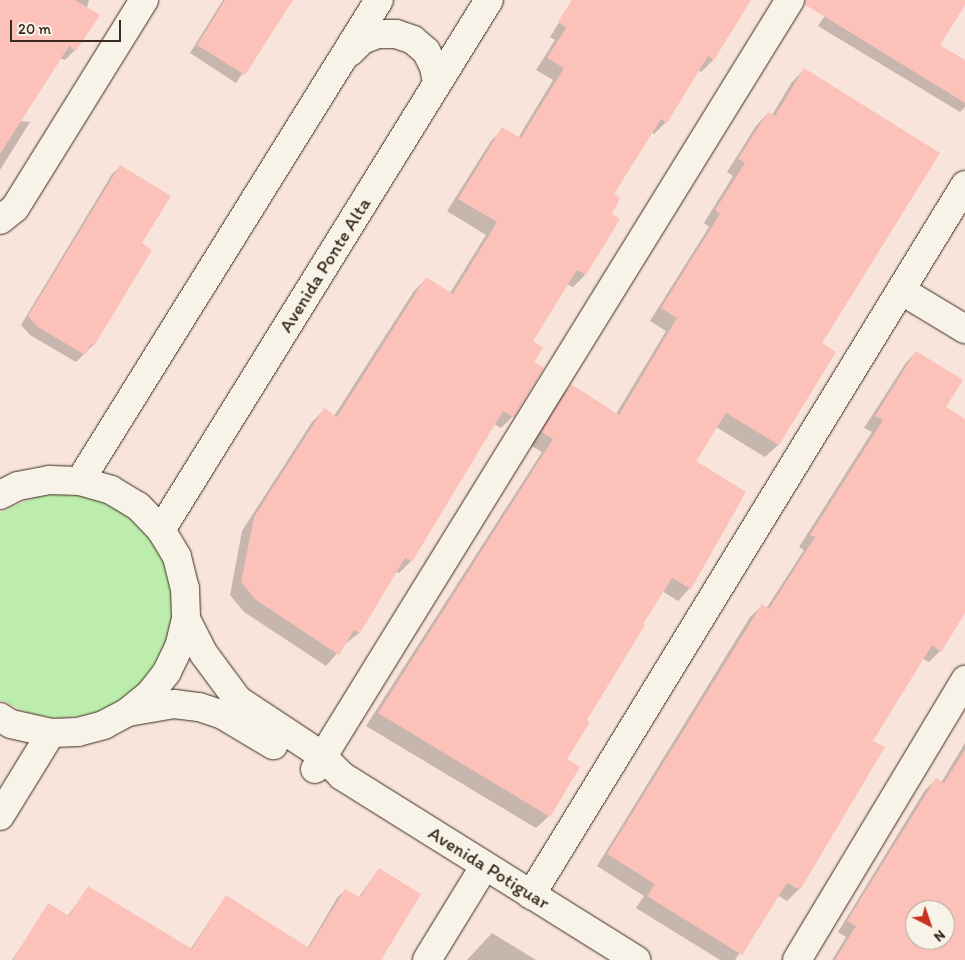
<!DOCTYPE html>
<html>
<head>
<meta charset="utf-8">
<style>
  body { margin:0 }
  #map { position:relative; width:965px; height:960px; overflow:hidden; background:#f8e4da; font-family:Itim,sans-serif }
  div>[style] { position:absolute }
  .green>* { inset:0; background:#bdedad }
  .shadow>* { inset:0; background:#0003 }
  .building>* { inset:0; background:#fcc1b9 }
  .roads { filter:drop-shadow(0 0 1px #3b2a1e) drop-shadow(0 0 1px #3b2a1e) }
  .minor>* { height:28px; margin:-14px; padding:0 14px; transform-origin:14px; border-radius:14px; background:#f7f3e8 }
  .tertiary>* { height:28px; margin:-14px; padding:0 14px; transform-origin:14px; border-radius:14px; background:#f7f3e8 }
  .secondary>* { height:28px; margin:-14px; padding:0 14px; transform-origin:14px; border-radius:14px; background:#f7f3e8 }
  span { translate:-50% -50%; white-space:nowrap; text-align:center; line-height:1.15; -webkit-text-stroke:4px #f7f3e8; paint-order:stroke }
  .street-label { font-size:19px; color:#3b2a1e }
  .north { position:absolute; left:905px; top:900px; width:50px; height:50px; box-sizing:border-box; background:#f7f3e8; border:1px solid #aca397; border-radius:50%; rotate:139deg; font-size:14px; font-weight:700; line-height:20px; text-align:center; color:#3b2a1e }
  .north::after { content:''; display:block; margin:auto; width:18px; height:22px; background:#c8321e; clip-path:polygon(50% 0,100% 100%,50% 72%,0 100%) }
  .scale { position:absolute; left:10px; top:20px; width:111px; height:22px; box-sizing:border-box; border:2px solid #3b2a1e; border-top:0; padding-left:6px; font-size:15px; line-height:18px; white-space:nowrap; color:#3b2a1e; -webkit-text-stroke:4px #f7f3e8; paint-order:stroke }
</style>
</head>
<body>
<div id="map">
  <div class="green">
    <i style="clip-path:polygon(66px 492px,91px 496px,114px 505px,135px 520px,153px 537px,173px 583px,175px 609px,171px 634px,148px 678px,108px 709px,83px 716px,58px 718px,33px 715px,0 700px,0 512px,40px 495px)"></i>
  </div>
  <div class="shadow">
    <i style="clip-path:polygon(0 0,89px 0,75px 50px,65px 60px,60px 58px,19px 121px,30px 122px,0 170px)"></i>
    <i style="clip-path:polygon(223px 0,291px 0,236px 83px,190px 53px)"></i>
    <i style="clip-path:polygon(573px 0,750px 0,713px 60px,701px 72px,698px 70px,666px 122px,654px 134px,651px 132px,612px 195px,610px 215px,618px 220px,585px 275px,573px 287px,567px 284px,531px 341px,533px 362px,513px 416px,501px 428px,494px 424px,411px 561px,399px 573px,396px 572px,359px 633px,345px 644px,326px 666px,244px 612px,230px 595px,242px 531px,312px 422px,324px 410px,334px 416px,414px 291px,426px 279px,450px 293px,486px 235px,447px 211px,491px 141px,503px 129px,518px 138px,553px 80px,536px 70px,555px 40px,550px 37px)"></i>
    <i style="clip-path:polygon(835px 0,954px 0,938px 45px,965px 62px,965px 107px,960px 112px,818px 26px)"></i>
    <i style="clip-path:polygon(804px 70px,821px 343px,835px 352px,778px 445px,765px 457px,716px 427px,695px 462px,690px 588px,678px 601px,662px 591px,585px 721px,566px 759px,549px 816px,536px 828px,366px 726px,542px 452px,530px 445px,559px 398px,571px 386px,616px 414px,666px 331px,650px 321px,709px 227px,704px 223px,733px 176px,727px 172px,756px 126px,768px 113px,772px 115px,792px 82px)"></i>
    <i style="clip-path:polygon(120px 167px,140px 244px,151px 250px,93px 345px,76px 362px,30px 335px,21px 325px,112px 174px)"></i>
    <i style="clip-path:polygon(916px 352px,944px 407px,965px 421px,965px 611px,940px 651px,929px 662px,922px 658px,872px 741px,883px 748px,799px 889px,787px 901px,777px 895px,735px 960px,720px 960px,636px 908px,644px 896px,597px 866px,750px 617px,762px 606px,766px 609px,804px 550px,799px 547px,872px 432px,864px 428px,905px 364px)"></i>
    <i style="clip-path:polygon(evenodd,965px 743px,965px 960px,832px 960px,846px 937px,838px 932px,925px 790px,936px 780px,941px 783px,965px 743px,915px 910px,945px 910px,945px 940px,915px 940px,915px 910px)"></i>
    <i style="clip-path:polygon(379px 869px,379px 960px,12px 960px,49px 905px,67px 917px,88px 888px,190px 950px,226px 896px,307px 949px,337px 898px,345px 890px,358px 898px)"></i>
    <i style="clip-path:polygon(492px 933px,536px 960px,467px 960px)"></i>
  </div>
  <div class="building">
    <i style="clip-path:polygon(0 0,75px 0,100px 15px,76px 51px,69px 46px,0 154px)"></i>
    <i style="clip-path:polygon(225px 0,293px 0,245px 75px,197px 45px)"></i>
    <i style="clip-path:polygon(572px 0,751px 0,714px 60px,708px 56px,667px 123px,661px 119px,614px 194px,620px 198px,612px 214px,620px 219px,586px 275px,577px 270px,533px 341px,543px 348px,534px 362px,544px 368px,514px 417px,503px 411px,412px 562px,405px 558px,360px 633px,354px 630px,339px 655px,256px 600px,241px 582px,254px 517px,324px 408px,337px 417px,426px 277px,453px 294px,497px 222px,458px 199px,502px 127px,521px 138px,564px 68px,547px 58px,566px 28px,558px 22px)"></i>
    <i style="clip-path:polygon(806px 0,965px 0,965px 5px,940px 45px,965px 60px,965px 103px,804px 4px)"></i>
    <i style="clip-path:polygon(804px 68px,940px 153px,822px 343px,836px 352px,779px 445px,726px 413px,696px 461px,746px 492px,691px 589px,672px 578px,643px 624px,645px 625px,587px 720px,590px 722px,567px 759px,580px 767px,550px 817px,378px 713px,553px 439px,541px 432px,571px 384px,619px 415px,677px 318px,661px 308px,720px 214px,715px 210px,745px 163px,738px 159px,768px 112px,775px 116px)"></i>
    <i style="clip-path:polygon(120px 165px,171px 196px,142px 243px,152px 250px,94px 346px,91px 344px,85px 355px,38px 327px,28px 316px)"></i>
    <i style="clip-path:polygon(916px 351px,963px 380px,946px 407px,965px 419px,965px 613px,941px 652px,932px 645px,873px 741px,885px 747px,800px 890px,787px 883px,742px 955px,647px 896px,655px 884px,607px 854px,762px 604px,769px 609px,815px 537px,810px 535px,883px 420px,875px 416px)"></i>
    <i style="clip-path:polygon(evenodd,965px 750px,965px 960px,835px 960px,856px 926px,847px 921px,936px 778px,944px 783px,965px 750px,915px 910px,945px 910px,945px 940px,915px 940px,915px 910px)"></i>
    <i style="clip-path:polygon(379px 868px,421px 894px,381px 960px,13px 960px,48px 903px,69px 916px,88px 886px,192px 949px,226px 895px,309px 948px,345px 889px,360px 897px)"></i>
  </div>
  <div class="roads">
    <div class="minor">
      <i style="left:0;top:220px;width:19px;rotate:-39deg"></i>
      <i style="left:15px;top:208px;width:245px;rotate:-58.2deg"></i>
      <i style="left:902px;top:291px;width:74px;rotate:31.1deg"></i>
      <i style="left:315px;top:769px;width:904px;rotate:-58.3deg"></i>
      <i style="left:427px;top:960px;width:109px;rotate:-58.5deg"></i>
      <i style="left:797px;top:960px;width:327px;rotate:-59deg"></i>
    </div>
    <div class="tertiary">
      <i style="left:186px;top:619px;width:39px;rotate:63deg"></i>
      <i style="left:204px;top:654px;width:57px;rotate:53.5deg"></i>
      <i style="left:238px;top:700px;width:100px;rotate:33.5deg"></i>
      <i style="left:321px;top:755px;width:30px;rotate:45deg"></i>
      <i style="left:342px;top:776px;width:347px;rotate:32deg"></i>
      <i style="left:128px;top:712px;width:47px;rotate:-9.9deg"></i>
      <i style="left:174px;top:704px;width:25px;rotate:7deg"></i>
      <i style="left:199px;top:707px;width:23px;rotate:18deg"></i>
      <i style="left:221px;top:714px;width:61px;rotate:30.8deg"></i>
      <i style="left:531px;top:895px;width:832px;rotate:-58.56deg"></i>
    </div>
    <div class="secondary">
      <i style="left:350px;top:52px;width:17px;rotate:-45deg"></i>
      <i style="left:362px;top:40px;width:17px;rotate:-21deg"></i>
      <i style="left:378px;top:34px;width:18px"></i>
      <i style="left:396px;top:34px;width:18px;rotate:19deg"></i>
      <i style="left:413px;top:40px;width:17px;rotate:40deg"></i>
      <i style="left:426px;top:51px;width:18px;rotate:63deg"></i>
      <i style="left:434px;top:67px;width:16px;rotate:79deg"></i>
      <i style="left:80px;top:481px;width:566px;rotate:-58.13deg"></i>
      <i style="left:0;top:495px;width:20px;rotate:-27deg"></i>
      <i style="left:18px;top:486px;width:32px;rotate:-11deg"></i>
      <i style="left:49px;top:480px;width:31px;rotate:2deg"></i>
      <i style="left:80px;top:481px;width:32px;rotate:16deg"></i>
      <i style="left:111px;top:490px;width:31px;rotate:31deg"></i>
      <i style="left:138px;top:506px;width:33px;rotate:46deg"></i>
      <i style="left:161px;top:530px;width:31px;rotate:59deg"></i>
      <i style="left:177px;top:557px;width:32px;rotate:76deg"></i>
      <i style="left:185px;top:588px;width:31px;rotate:88deg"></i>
      <i style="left:186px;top:619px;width:29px;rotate:104deg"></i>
      <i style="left:179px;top:647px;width:28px;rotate:116deg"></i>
      <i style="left:167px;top:672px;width:28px;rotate:128deg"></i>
      <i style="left:150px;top:694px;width:28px;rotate:141deg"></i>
      <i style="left:128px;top:712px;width:27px;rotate:152deg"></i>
      <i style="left:104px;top:725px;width:27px;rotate:165deg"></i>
      <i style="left:78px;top:732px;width:27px;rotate:178deg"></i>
      <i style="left:51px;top:733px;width:41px;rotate:-167.3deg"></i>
      <i style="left:11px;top:724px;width:13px;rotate:-148deg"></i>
      <i style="left:161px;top:530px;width:623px;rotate:-58.25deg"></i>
      <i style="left:0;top:816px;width:97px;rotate:-58.4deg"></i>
    </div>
  </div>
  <div class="street-label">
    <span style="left:325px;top:265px;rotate:-58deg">Avenida Ponte Alta</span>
    <span style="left:489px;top:868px;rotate:32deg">Avenida Potiguar</span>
  </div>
  <div class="north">N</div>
  <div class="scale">20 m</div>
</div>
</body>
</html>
